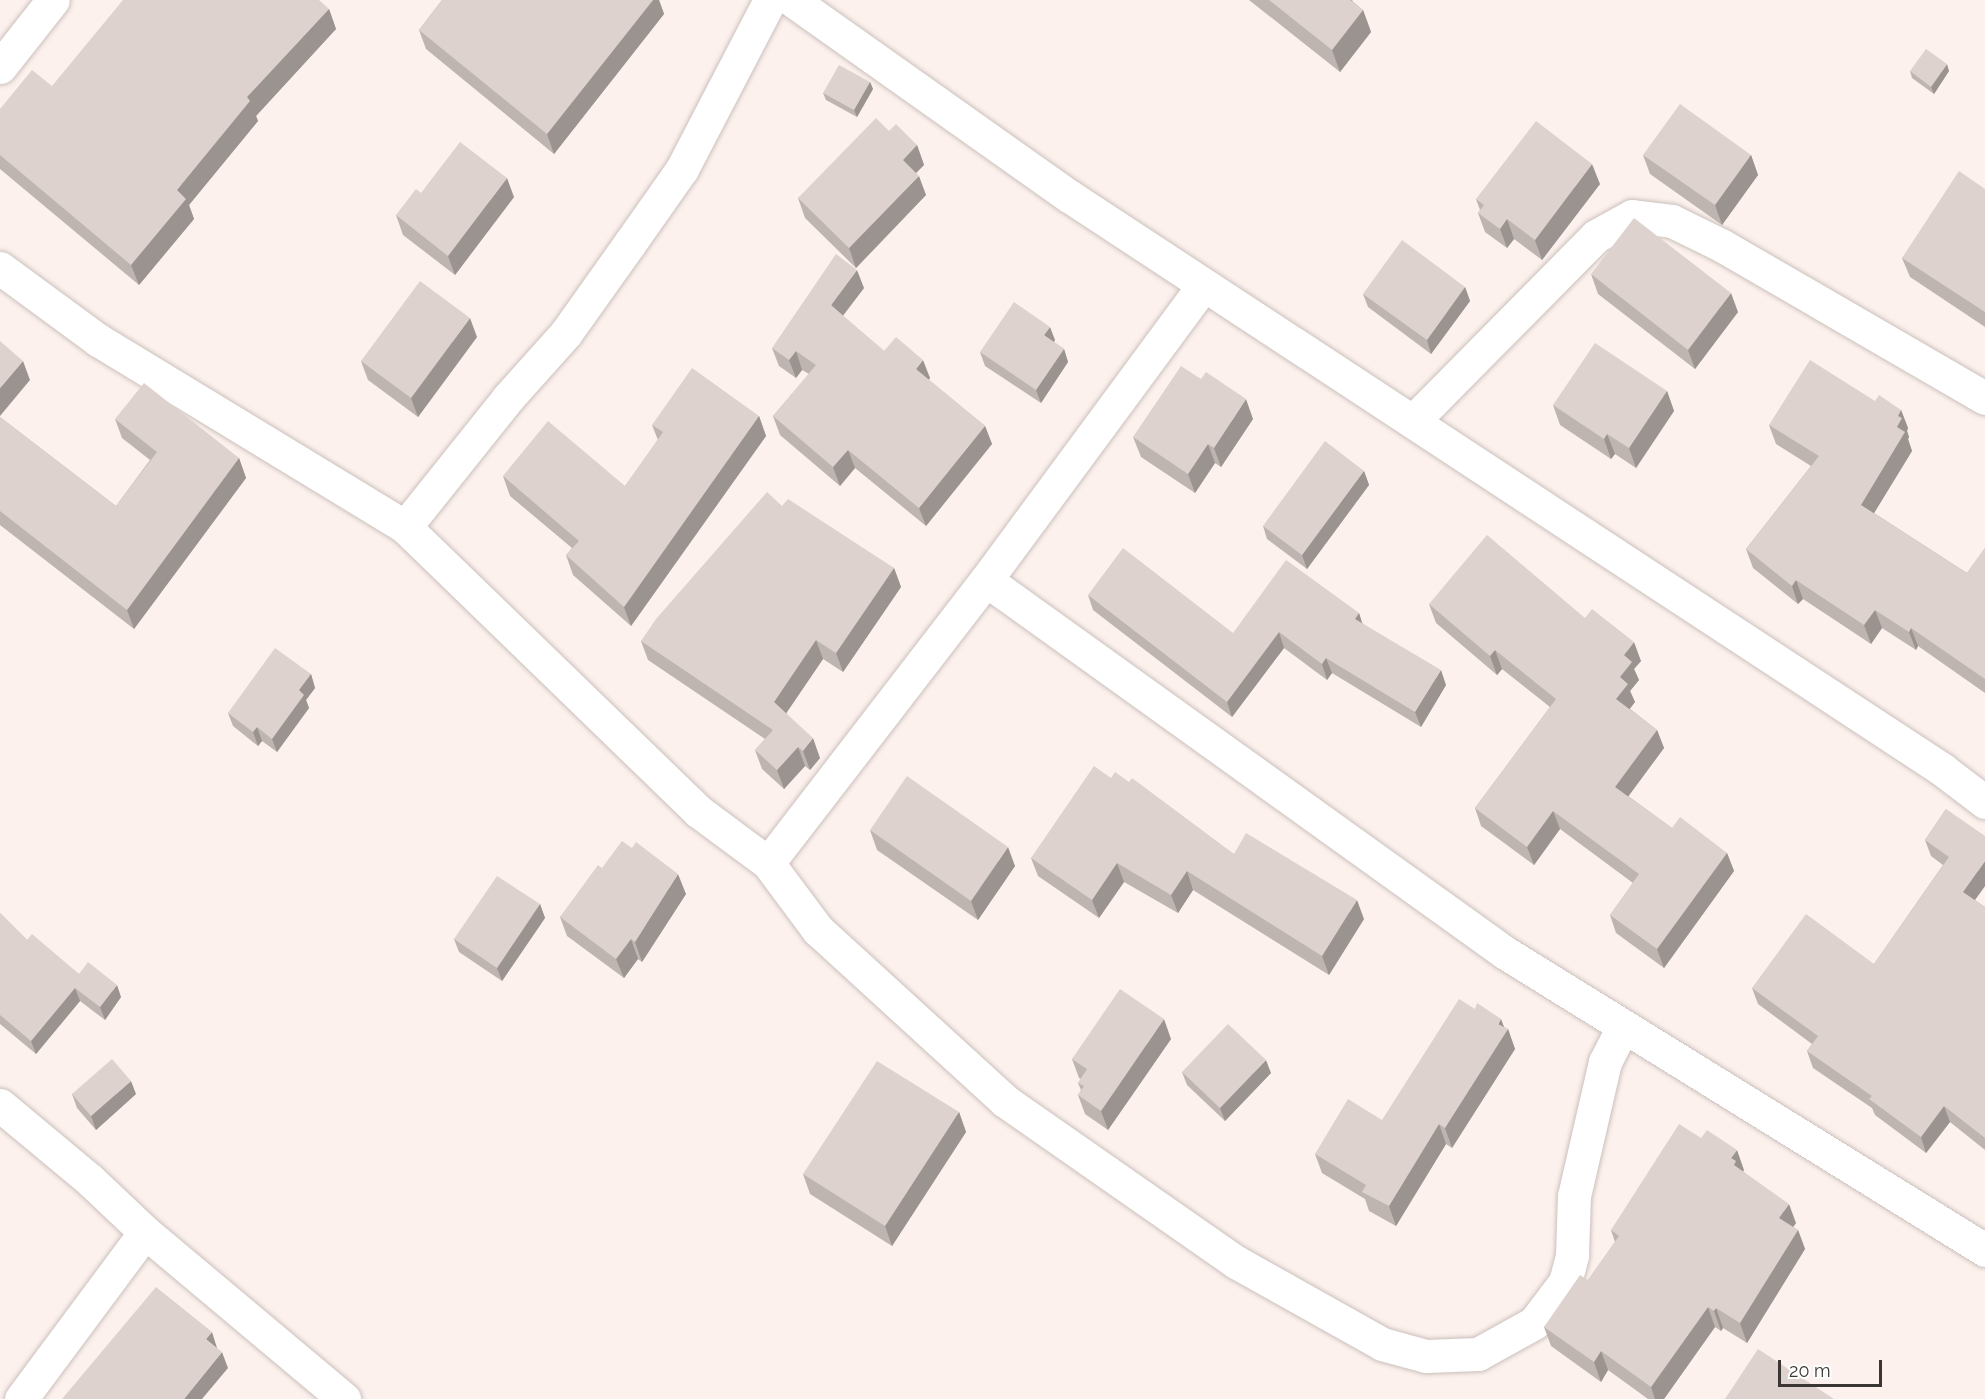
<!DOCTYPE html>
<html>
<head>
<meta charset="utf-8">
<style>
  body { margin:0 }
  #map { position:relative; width:1985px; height:1399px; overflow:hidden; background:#fcf1ed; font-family:Raleway,sans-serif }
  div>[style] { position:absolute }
  .roads { filter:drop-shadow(0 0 2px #cbc0bc) drop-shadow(0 0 2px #cbc0bc) }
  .minor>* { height:33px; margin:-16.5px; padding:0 16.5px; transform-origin:16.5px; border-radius:16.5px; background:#fff }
  .wall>* { inset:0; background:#beb5b1 }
  .shaded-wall>* { inset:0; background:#9b9390 }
  .building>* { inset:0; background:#ddd2ce }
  span { translate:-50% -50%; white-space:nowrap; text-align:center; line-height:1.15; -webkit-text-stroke:4.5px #fff; paint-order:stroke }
  .scale { position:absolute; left:1778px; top:1360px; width:104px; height:27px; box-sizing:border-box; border:3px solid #3a3634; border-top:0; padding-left:8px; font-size:18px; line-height:21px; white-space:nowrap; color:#3a3634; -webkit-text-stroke:4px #fff; paint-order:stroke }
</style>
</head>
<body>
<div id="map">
  <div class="roads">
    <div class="minor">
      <i style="left:792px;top:0;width:339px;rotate:35.3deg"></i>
      <i style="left:1069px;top:196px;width:1046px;rotate:33.29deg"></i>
      <i style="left:1943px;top:770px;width:53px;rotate:37.3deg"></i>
      <i style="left:0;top:67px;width:85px;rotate:-51.7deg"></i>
      <i style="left:0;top:268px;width:122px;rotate:36.3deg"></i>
      <i style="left:98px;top:340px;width:359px;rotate:31.3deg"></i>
      <i style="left:405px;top:527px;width:408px;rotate:44.1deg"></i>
      <i style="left:698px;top:811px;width:87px;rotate:36.6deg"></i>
      <i style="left:768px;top:863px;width:84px;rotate:53.3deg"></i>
      <i style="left:818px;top:930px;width:253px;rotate:42.4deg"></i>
      <i style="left:1005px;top:1101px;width:282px;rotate:34.9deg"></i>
      <i style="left:1236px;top:1262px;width:167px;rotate:29.3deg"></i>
      <i style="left:1382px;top:1344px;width:46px;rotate:15.3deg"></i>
      <i style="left:1426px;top:1356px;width:52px;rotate:-2.2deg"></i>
      <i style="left:1478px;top:1354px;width:64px;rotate:-29deg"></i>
      <i style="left:1534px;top:1323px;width:51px;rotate:-52.9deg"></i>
      <i style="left:1565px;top:1282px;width:28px;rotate:-75deg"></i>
      <i style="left:1572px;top:1255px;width:59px;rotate:-88.1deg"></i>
      <i style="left:1574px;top:1196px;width:138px;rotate:-77deg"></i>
      <i style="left:1605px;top:1062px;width:39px;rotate:-63deg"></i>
      <i style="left:1413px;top:421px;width:260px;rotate:-45.3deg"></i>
      <i style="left:1596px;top:236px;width:41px;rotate:-29.1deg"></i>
      <i style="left:1632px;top:216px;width:40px;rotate:7.1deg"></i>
      <i style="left:1672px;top:221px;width:55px;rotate:26.1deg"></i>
      <i style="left:1721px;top:245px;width:305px;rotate:30.1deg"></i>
      <i style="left:405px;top:527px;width:164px;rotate:-51.4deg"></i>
      <i style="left:507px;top:399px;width:89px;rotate:-48.2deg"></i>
      <i style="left:566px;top:333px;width:110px;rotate:-54.6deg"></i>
      <i style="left:630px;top:243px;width:90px;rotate:-54.9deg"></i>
      <i style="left:682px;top:169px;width:191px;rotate:-62.5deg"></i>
      <i style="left:986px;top:580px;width:638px;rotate:35.68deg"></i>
      <i style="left:1504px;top:952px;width:566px;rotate:31.78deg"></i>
      <i style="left:768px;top:863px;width:357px;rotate:-52.4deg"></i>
      <i style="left:986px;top:580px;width:365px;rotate:-53.6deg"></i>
      <i style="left:0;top:1105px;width:117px;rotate:39.8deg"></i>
      <i style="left:90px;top:1180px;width:76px;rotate:43.4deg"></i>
      <i style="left:145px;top:1232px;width:208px;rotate:126.6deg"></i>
      <i style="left:145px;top:1232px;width:260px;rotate:40deg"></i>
    </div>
  </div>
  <div class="wall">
    <i style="clip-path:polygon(442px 0,659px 0,664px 14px,554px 154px,426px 49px,419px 30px)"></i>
    <i style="clip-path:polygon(1249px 0,1353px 0,1352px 1px,1363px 10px,1371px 32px,1340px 72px)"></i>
    <i style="clip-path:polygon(329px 9px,336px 29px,256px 116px,258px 121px,189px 205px,194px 219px,139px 285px,0 169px,0 109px,52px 86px)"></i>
    <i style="clip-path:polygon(1910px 71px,1949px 71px,1934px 94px,1912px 78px)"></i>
    <i style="clip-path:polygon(870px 82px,873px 89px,857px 117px,826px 100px,823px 93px)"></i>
    <i style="clip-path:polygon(889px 131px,917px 145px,924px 165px,916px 173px,926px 195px,856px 268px,805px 218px,798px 198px)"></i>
    <i style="clip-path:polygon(1643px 155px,1751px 155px,1758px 175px,1722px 225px,1650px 174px)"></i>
    <i style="clip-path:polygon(1600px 184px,1542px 260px,1514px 239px,1507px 248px,1485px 232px,1478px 213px,1480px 210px,1476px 199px)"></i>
    <i style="clip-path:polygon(1985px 189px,1985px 327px,1910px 277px,1902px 258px)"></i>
    <i style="clip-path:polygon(514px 197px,455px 275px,403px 235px,396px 215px)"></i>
    <i style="clip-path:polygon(1591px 274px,1738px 312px,1695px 369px,1598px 294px)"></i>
    <i style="clip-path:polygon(1465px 287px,1470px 301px,1431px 354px,1368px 307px,1363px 294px)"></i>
    <i style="clip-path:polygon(864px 288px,843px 316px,884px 351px,930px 378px,929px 380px,985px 426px,992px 444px,926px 526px,855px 468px,840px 486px,780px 435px,773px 416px,809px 374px,802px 370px,796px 378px,779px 366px,772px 348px)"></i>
    <i style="clip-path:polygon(477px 337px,418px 417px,368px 380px,361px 361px)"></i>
    <i style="clip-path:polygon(1055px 340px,1054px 342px,1064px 349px,1068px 362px,1041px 403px,985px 366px,980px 352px)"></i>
    <i style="clip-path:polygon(1667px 391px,1674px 411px,1636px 468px,1615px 454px,1611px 459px,1560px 425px,1553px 405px)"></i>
    <i style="clip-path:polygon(1875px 401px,1901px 410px,1908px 428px,1907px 431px,1909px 437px,1908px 439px,1912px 451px,1874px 513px,1967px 573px,1985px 548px,1985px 693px,1918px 646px,1916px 650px,1882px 628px,1871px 644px,1803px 599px,1798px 604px,1753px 568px,1746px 549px,1811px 466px,1776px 444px,1769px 425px)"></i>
    <i style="clip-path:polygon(759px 416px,766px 436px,631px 626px,573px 575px,566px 555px,572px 548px,510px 496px,503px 476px,625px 486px,658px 440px,652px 425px)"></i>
    <i style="clip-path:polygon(0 417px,116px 506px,150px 460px,122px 438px,115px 419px,239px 458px,246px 478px,134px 629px,0 525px)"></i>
    <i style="clip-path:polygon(1253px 419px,1221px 467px,1215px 463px,1195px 493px,1141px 457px,1133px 437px)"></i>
    <i style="clip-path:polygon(1364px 471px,1369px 485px,1307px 569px,1267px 539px,1263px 526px)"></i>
    <i style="clip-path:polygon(782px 506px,894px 568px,901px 587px,843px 672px,823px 659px,786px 713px,820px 758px,810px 770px,805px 766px,784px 789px,762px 769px,755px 750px,765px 739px,648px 660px,641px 641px)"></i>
    <i style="clip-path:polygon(1088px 595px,1233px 633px,1359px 613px,1362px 623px,1446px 685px,1421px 727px,1332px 673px,1327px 680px,1284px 648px,1232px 717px,1093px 610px)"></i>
    <i style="clip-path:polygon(1429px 604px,1585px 618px,1641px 661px,1634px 669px,1639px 680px,1630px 691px,1635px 702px,1630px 709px,1657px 730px,1664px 748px,1628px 796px,1672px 828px,1727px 853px,1734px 871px,1664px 968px,1616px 933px,1610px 915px,1633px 883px,1560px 829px,1534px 865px,1481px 826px,1475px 808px,1550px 707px,1502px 669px,1497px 675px,1436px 623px)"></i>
    <i style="clip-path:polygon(311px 674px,315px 688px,306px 700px,309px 708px,277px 752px,262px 741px,258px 746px,233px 726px,228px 713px)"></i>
    <i style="clip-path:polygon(1111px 778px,1234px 854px,1364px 919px,1329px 975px,1193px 890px,1178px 913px,1124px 882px,1099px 918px,1038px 876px,1031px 858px)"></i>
    <i style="clip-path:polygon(1946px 809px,1985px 886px,1975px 900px,1985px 907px,1985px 1150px,1950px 1122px,1926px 1153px,1875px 1115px,1872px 1108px,1813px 1068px,1807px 1051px,1812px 1044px,1758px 1004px,1752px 988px,1874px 964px,1943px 865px,1931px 856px,1925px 840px)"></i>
    <i style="clip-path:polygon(870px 830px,1015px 866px,978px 920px,877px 850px)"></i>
    <i style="clip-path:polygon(602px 868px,686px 894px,642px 962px,638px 959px,624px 978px,567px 936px,560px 917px)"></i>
    <i style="clip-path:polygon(540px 904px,545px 918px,502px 981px,459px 952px,454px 939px)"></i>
    <i style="clip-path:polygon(0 913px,27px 940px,79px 974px,121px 997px,105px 1020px,80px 1001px,36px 1054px,0 1024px)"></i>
    <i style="clip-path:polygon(1504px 1027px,1508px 1029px,1515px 1049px,1452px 1148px,1446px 1144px,1396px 1226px,1369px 1211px,1365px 1199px,1322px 1173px,1315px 1154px,1382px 1120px)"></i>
    <i style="clip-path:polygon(1171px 1039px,1108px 1130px,1085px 1114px,1078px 1095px,1081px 1090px,1078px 1083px,1081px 1079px,1079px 1078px,1072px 1059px)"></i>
    <i style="clip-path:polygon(1182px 1072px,1271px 1073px,1225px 1121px,1187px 1085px)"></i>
    <i style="clip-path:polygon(72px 1094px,136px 1094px,96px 1130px,77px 1108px)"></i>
    <i style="clip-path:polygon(959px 1112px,966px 1132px,892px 1246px,810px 1194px,803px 1174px)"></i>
    <i style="clip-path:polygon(1744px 1170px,1743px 1171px,1796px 1223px,1793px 1227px,1798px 1230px,1805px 1249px,1747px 1343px,1723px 1328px,1721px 1331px,1715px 1327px,1664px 1399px,1648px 1399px,1608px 1370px,1601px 1382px,1551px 1346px,1544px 1327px,1588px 1280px,1615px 1242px,1611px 1230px)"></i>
  </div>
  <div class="shaded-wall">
    <i style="clip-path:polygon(653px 0,659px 0,664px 14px,554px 154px,547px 134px)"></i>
    <i style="clip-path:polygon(329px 9px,336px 29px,256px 116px,258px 121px,189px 205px,194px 219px,139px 285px,131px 265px,177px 190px,247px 97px)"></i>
    <i style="clip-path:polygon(1363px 10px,1371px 32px,1340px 72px,1332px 50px)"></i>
    <i style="clip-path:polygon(1947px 64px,1949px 71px,1934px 94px,1931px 87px)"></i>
    <i style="clip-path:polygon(870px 82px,873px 89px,857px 117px,854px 110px)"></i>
    <i style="clip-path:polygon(917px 145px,924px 165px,910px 179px,903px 160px)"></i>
    <i style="clip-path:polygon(1751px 155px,1758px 175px,1722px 225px,1715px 205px)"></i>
    <i style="clip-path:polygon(1592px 164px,1600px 184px,1542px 260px,1535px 240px)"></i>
    <i style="clip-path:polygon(919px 176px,926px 195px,856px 268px,849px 248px)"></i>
    <i style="clip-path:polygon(507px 178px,514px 197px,455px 275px,448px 256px)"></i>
    <i style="clip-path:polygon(1507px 219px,1514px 239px,1507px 248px,1500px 229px)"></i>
    <i style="clip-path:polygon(857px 270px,864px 288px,837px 323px,831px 305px)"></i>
    <i style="clip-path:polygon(1465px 287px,1470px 301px,1431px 354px,1427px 340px)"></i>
    <i style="clip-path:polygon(1731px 293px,1738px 312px,1695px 369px,1688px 350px)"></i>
    <i style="clip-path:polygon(470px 318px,477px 337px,418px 417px,411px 398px)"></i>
    <i style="clip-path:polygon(1050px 327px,1055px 340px,1049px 349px,1044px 335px)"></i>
    <i style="clip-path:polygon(1064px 349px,1068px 362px,1041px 403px,1036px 390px)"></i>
    <i style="clip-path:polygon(796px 351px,802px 370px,796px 378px,789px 360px)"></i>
    <i style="clip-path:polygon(923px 360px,930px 378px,922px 387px,916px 369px)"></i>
    <i style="clip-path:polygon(23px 361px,30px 380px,0 416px,0 388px)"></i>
    <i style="clip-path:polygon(1667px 391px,1674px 411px,1636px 468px,1629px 448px)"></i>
    <i style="clip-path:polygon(1246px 399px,1253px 419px,1221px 467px,1214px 448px)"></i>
    <i style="clip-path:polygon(1901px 410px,1908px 428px,1907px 431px,1909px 437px,1908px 439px,1912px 451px,1868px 523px,1861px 505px,1897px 427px,1898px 416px)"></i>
    <i style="clip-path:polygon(759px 416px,766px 436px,631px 626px,624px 607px)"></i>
    <i style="clip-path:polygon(985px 426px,992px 444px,926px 526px,919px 508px)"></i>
    <i style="clip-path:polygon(1607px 434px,1615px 454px,1611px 459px,1604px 439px)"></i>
    <i style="clip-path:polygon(1208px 444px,1215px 463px,1195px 493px,1188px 474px)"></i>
    <i style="clip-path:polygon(848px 450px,855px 468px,840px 486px,833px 467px)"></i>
    <i style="clip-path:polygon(239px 458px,246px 478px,134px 629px,127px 610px)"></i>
    <i style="clip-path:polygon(1364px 471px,1369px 485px,1307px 569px,1302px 555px)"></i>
    <i style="clip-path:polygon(894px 568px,901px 587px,843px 672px,836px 653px)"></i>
    <i style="clip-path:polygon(1796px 580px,1803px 599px,1798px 604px,1792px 586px)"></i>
    <i style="clip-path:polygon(1875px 610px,1882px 628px,1871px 644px,1864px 625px)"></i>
    <i style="clip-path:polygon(1359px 613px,1364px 629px,1355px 619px)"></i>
    <i style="clip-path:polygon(1911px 628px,1918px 646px,1916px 650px,1909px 632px)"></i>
    <i style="clip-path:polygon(1279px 632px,1284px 648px,1232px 717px,1227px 702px)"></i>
    <i style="clip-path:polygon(816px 640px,823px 659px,781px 721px,774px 702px)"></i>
    <i style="clip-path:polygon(1634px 642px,1641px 661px,1634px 669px,1639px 680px,1630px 691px,1635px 702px,1623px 717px,1616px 699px,1624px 655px)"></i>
    <i style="clip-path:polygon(1495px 650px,1502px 669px,1497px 675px,1490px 656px)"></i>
    <i style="clip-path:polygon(1326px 658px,1332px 673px,1327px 680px,1322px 664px)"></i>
    <i style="clip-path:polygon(1441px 670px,1446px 685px,1421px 727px,1415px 712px)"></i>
    <i style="clip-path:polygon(311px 674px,315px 688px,306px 700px,309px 708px,277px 752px,272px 739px,299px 690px)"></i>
    <i style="clip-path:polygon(257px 727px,262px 741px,258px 746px,253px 732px)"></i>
    <i style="clip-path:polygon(1657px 730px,1664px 748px,1622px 805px,1615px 787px)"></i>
    <i style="clip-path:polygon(813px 738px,820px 758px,810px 770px,803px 751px)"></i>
    <i style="clip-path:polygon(798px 747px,805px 766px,784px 789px,777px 770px)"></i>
    <i style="clip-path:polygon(1553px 811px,1560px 829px,1534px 865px,1527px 847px)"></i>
    <i style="clip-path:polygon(1008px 847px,1015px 866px,978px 920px,971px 901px)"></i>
    <i style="clip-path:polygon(1727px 853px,1734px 871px,1664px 968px,1657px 949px)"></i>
    <i style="clip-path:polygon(1985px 861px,1985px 886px,1969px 908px,1963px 892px)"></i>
    <i style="clip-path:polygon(1117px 863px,1124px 882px,1099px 918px,1092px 900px)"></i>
    <i style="clip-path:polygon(1187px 871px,1193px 890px,1178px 913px,1171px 895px)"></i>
    <i style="clip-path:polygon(678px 874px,686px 894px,642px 962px,635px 942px)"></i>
    <i style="clip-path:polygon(1357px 900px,1364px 919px,1329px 975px,1322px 956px)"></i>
    <i style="clip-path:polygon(540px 904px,545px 918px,502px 981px,497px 968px)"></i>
    <i style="clip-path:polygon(631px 939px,638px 959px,624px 978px,616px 959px)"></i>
    <i style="clip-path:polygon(117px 985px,121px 997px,105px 1020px,100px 1007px)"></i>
    <i style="clip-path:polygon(75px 988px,80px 1001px,36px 1054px,31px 1041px)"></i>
    <i style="clip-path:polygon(1164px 1019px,1171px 1039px,1108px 1130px,1101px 1111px)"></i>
    <i style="clip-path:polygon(1501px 1019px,1506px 1032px,1508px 1029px,1515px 1049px,1452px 1148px,1445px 1128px)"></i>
    <i style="clip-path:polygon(1266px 1060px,1271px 1073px,1225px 1121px,1220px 1108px)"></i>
    <i style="clip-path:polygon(131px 1081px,136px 1094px,96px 1130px,91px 1116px)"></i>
    <i style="clip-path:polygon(1944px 1106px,1950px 1122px,1926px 1153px,1921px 1137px)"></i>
    <i style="clip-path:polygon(959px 1112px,966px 1132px,892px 1246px,885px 1226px)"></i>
    <i style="clip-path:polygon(1439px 1124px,1446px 1144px,1396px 1226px,1389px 1206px)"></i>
    <i style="clip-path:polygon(1737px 1150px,1744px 1170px,1741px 1174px,1741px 1184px,1731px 1158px)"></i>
    <i style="clip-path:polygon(1789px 1204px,1796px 1223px,1786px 1237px,1779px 1218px)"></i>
    <i style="clip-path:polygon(1798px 1230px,1805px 1249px,1747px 1343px,1740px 1323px)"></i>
    <i style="clip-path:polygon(1708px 1307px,1715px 1327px,1664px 1399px,1655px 1399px,1651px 1387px)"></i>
    <i style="clip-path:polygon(1716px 1308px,1723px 1328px,1721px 1331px,1714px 1311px)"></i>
    <i style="clip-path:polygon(212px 1332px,217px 1348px,212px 1355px,206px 1339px)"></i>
    <i style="clip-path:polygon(1601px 1351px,1608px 1370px,1601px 1382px,1594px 1362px)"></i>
    <i style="clip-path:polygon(222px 1352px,228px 1368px,202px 1399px,184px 1399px)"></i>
  </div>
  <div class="building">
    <i style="clip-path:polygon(123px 0,319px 0,329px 9px,247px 97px,250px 101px,177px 190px,186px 199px,131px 265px,0 155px,0 109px,32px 70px,52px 86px)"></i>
    <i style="clip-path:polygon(442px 0,653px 0,547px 134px,419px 30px)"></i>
    <i style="clip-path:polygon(1269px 0,1350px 0,1363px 10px,1332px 50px)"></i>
    <i style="clip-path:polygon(1926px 49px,1947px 64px,1931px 87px,1910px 71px)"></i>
    <i style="clip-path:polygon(839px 65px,870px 82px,854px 110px,823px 93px)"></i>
    <i style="clip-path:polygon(1680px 104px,1751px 155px,1715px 205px,1643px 155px)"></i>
    <i style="clip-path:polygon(876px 118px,889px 131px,896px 124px,917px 145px,903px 160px,919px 176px,849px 248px,798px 198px)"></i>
    <i style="clip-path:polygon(1536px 121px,1592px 164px,1535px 240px,1507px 219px,1500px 229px,1478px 213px,1484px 205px,1476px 199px)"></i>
    <i style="clip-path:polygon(460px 142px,507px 178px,448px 256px,396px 215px,416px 189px,421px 193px)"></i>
    <i style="clip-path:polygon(1959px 171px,1985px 189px,1985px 312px,1902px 258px)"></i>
    <i style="clip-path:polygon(1634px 218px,1731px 293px,1688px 350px,1591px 274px)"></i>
    <i style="clip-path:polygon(1402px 240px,1465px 287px,1427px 340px,1363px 294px)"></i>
    <i style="clip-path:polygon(836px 254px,857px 270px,831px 305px,884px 351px,896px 337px,923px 360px,916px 369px,985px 426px,919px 508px,848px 450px,833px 467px,773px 416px,816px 365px,796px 351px,789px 360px,772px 348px)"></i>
    <i style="clip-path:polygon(420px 281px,470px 318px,411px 398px,361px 361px)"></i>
    <i style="clip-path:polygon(1014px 302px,1050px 327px,1044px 335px,1064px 349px,1036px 390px,980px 352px)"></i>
    <i style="clip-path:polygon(0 341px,23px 361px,0 388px)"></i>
    <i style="clip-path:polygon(1595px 343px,1667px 391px,1629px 448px,1607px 434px,1604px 439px,1553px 405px)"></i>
    <i style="clip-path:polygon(1810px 360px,1875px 401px,1879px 395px,1901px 410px,1898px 416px,1902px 418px,1897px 427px,1905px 432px,1861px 505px,1967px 573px,1985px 548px,1985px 679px,1911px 628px,1909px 632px,1875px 610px,1864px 625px,1796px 580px,1792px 586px,1746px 549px,1819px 456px,1769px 425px)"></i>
    <i style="clip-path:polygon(1181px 366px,1201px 379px,1206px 372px,1246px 399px,1214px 448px,1208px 444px,1188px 474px,1133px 437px)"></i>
    <i style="clip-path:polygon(692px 368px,759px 416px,624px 607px,566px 555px,579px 541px,503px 476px,548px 421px,625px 486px,663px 432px,652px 425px)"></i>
    <i style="clip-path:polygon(144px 383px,239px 458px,127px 610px,0 511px,0 417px,116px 506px,157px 452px,115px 419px)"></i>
    <i style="clip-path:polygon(1325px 441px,1364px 471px,1302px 555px,1263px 526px)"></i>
    <i style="clip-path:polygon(767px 492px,782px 506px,788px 499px,894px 568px,836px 653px,816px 640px,774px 702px,813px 738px,803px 751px,798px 747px,777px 770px,755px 750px,773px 730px,641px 641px,656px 619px)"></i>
    <i style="clip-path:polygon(1487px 535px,1585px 618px,1592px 609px,1634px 642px,1624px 655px,1632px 662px,1620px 677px,1628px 684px,1616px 699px,1657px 730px,1615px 787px,1672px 828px,1680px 817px,1727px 853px,1657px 949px,1610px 915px,1639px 874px,1553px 811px,1527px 847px,1475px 808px,1556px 699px,1495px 650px,1490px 656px,1429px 604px)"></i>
    <i style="clip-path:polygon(1123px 548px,1233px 633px,1286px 560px,1359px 613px,1355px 619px,1441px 670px,1415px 712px,1326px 658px,1322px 664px,1279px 632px,1227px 702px,1088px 595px)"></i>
    <i style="clip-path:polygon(275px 648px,311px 674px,299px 690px,304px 695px,272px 739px,257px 727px,253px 732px,228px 713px)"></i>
    <i style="clip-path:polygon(1094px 766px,1111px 778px,1115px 772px,1129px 782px,1132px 778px,1234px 854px,1246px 833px,1357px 900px,1322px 956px,1187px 871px,1171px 895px,1117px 863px,1092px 900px,1031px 858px)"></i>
    <i style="clip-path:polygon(907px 776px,1008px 847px,971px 901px,870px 830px)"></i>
    <i style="clip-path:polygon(1946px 809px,1985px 836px,1985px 861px,1963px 892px,1985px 907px,1985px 1138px,1944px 1106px,1921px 1137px,1869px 1099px,1872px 1096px,1807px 1051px,1818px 1036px,1752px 988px,1806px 914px,1874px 964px,1949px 857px,1925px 840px)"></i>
    <i style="clip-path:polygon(622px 841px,632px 848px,636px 842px,678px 874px,635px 942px,631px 939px,616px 959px,560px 917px,598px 865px,602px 868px)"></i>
    <i style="clip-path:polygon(497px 876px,540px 904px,497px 968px,454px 939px)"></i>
    <i style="clip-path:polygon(0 913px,27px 940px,32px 934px,79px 974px,88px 962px,117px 985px,100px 1007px,75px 988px,31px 1041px,0 1015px)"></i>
    <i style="clip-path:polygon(1120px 989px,1164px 1019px,1101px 1111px,1078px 1095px,1084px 1086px,1078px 1083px,1087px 1069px,1072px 1059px)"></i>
    <i style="clip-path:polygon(1459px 999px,1475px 1009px,1477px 1003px,1501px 1019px,1498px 1024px,1508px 1029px,1445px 1128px,1439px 1124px,1389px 1206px,1362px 1192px,1366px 1185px,1315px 1154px,1348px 1099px,1382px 1120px)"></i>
    <i style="clip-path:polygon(1228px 1024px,1266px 1060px,1220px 1108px,1182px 1072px)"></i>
    <i style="clip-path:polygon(112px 1059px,131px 1081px,91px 1116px,72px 1094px)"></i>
    <i style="clip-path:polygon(877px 1061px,959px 1112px,885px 1226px,803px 1174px)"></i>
    <i style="clip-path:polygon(1679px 1124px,1701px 1138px,1707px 1130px,1737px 1150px,1731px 1158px,1736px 1161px,1734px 1165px,1789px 1204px,1779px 1218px,1798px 1230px,1740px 1323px,1716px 1308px,1714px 1311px,1708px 1307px,1651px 1387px,1601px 1351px,1594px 1362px,1544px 1327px,1580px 1275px,1588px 1280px,1619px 1236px,1611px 1230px)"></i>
    <i style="clip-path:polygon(156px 1287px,212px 1332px,206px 1339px,222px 1352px,184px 1399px,62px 1399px)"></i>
    <i style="clip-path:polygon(1758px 1349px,1834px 1399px,1725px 1399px)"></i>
  </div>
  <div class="scale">20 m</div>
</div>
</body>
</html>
